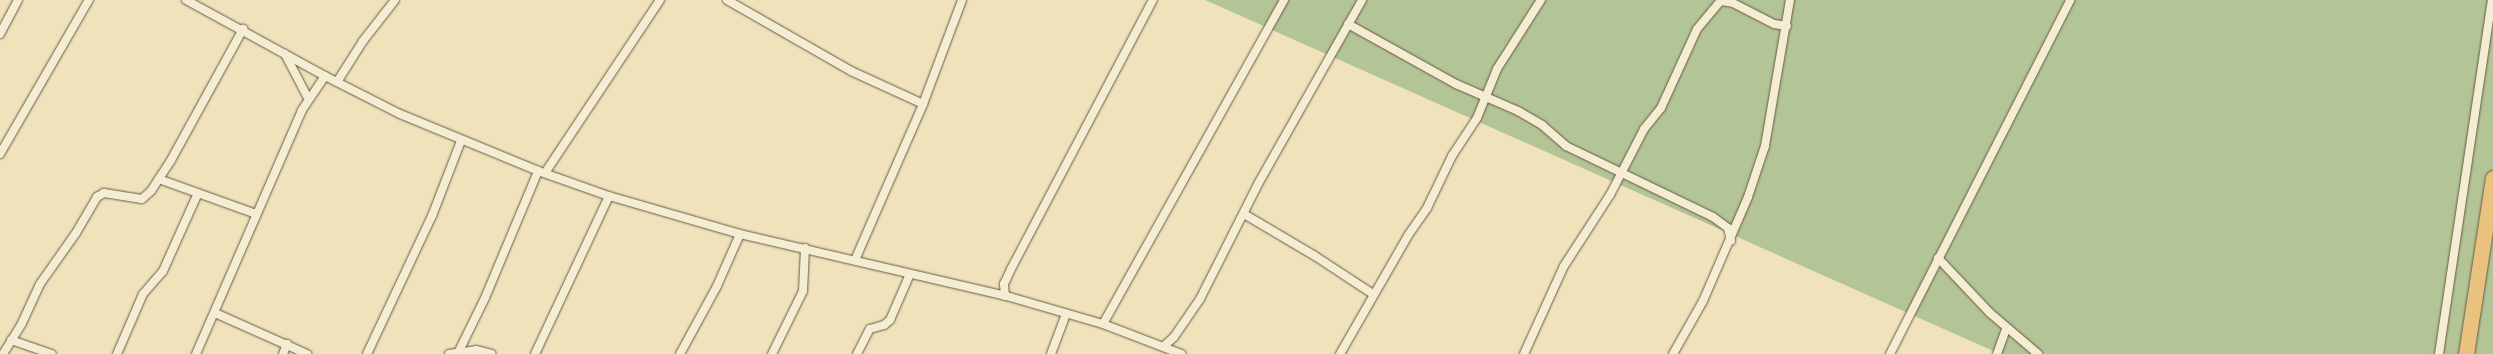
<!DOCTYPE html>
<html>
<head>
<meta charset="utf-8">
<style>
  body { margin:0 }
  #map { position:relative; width:2493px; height:354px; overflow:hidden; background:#f0e3bc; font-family:"IM FELL Double Pica",serif }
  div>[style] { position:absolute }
  .green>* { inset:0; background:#b3c596 }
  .roads { filter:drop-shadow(0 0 1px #685a44) drop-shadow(0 0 1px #685a44) }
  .street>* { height:8px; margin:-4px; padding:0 4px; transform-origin:4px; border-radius:4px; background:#f5edd3 }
  .highway>* { height:15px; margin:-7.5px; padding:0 7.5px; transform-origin:7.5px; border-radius:7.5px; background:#e8c27e }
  span { translate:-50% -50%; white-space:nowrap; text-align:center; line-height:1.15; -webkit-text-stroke:4px #f5edd3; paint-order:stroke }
</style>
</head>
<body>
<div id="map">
  <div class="green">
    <i style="clip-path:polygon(1205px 0,2493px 0,2493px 354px,2000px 354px)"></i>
  </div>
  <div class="roads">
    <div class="street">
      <i style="left:186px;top:0;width:158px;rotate:28.7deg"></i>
      <i style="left:325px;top:76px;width:84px;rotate:26.9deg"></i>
      <i style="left:400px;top:114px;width:149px;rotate:22.4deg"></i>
      <i style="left:538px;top:171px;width:75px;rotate:19.4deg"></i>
      <i style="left:609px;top:196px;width:136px;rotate:16.2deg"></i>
      <i style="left:740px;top:234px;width:270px;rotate:13.1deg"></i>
      <i style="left:1003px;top:295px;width:104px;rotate:16.2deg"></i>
      <i style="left:1103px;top:324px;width:84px;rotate:21deg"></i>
      <i style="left:727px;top:0;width:143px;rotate:29.8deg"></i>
      <i style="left:851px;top:71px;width:79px;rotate:24.6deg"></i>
      <i style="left:1721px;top:1px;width:12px;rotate:9deg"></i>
      <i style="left:1733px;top:3px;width:46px;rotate:27.1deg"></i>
      <i style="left:1774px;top:24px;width:13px;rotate:9deg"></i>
      <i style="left:1348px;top:24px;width:124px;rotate:29.1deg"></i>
      <i style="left:1456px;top:84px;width:68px;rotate:23.5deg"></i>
      <i style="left:1518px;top:111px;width:28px;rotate:30deg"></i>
      <i style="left:1542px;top:125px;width:32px;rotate:41deg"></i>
      <i style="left:1566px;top:146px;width:163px;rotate:25.8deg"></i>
      <i style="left:1713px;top:217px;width:19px;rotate:36deg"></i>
      <i style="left:1728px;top:228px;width:13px;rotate:77deg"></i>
      <i style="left:0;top:34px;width:38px;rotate:-62deg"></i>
      <i style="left:285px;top:54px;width:50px;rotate:62.4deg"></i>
      <i style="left:337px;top:82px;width:49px;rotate:-57.6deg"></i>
      <i style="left:363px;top:41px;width:52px;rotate:-52deg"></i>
      <i style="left:0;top:154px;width:178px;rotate:-60deg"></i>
      <i style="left:545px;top:173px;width:208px;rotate:-56.4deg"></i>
      <i style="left:159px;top:179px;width:103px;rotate:19.8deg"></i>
      <i style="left:1244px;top:214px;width:82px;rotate:30.6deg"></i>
      <i style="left:1315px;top:256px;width:69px;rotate:33.2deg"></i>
      <i style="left:1938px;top:258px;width:76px;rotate:46.6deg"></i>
      <i style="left:1990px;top:313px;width:63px;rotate:40.5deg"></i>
      <i style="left:855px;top:260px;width:170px;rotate:-66.4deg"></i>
      <i style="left:923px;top:104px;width:111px;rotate:-69.4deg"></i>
      <i style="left:1005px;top:296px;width:12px;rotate:-95deg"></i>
      <i style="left:1004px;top:284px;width:17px;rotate:-65deg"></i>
      <i style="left:1011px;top:269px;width:304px;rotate:-62.2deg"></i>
      <i style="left:215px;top:313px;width:101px;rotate:24deg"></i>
      <i style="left:1103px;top:324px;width:371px;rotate:-60.8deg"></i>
      <i style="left:11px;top:340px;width:43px;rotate:18.9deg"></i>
      <i style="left:1164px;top:346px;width:13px;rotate:-42deg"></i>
      <i style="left:1174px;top:337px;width:46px;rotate:-55.6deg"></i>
      <i style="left:1200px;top:299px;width:129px;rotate:-63.2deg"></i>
      <i style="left:1258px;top:184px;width:211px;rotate:-60.5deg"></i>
      <i style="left:459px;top:351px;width:59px;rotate:-63.9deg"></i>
      <i style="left:485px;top:298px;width:138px;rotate:-67.3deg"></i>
      <i style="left:3px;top:354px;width:36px;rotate:-58deg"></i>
      <i style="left:22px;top:323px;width:43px;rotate:-65.2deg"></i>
      <i style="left:40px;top:284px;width:62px;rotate:-54.8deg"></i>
      <i style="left:76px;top:233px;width:42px;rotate:-59.7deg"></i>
      <i style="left:97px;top:197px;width:8px;rotate:-30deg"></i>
      <i style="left:104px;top:193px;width:38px;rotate:9deg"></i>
      <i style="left:142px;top:199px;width:12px;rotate:-42deg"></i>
      <i style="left:151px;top:191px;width:35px;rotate:-57deg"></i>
      <i style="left:170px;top:162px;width:152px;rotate:-61.2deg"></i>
      <i style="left:117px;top:354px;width:65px;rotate:-66.6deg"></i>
      <i style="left:143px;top:294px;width:30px;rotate:-49deg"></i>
      <i style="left:163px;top:271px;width:85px;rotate:-65.8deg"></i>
      <i style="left:196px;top:354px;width:266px;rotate:-66.5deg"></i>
      <i style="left:302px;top:110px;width:41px;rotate:-55.9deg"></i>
      <i style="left:283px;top:354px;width:11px;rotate:-68deg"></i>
      <i style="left:367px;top:354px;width:153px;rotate:-64.8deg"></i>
      <i style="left:432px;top:216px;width:80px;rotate:-68.9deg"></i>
      <i style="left:449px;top:354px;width:27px;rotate:-8deg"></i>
      <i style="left:476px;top:350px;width:16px;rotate:14deg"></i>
      <i style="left:535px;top:354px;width:174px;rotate:-64.9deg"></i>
      <i style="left:680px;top:354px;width:77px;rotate:-61.4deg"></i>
      <i style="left:717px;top:286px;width:57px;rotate:-66.1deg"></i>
      <i style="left:772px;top:354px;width:70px;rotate:-63.8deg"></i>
      <i style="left:803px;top:291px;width:43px;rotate:-87.3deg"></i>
      <i style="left:857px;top:354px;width:28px;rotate:-63deg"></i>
      <i style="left:870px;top:329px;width:15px;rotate:-16deg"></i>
      <i style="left:884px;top:325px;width:8px;rotate:-40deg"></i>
      <i style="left:890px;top:320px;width:50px;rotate:-66.5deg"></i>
      <i style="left:1051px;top:354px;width:43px;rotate:-69.4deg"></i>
      <i style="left:1340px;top:354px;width:138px;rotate:-60.1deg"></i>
      <i style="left:1409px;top:234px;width:32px;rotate:-55deg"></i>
      <i style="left:1427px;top:208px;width:58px;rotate:-64.3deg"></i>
      <i style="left:1452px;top:156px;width:45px;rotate:-56.7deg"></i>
      <i style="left:1477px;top:118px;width:53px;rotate:-67.8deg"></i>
      <i style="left:1497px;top:69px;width:82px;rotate:-57.5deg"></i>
      <i style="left:1524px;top:354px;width:97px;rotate:-65.6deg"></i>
      <i style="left:1564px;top:266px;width:85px;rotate:-57.1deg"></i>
      <i style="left:1610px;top:195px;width:74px;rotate:-62.7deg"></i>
      <i style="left:1644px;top:129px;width:27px;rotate:-51deg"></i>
      <i style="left:1661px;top:108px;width:87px;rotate:-65.5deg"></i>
      <i style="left:1697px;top:29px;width:38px;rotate:-50deg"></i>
      <i style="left:1673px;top:354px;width:61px;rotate:-60.5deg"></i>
      <i style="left:1703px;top:301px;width:113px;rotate:-66.6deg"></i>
      <i style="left:1748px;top:197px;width:54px;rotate:-71.6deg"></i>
      <i style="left:1765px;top:146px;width:148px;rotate:-80.3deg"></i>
      <i style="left:1890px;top:354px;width:397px;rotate:-63deg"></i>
      <i style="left:1997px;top:354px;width:27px;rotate:-70deg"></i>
      <i style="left:2439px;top:354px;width:358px;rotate:-81.5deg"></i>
    </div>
    <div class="highway">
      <i style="left:2466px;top:354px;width:178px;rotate:-81.3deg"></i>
    </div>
  </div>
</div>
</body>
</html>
